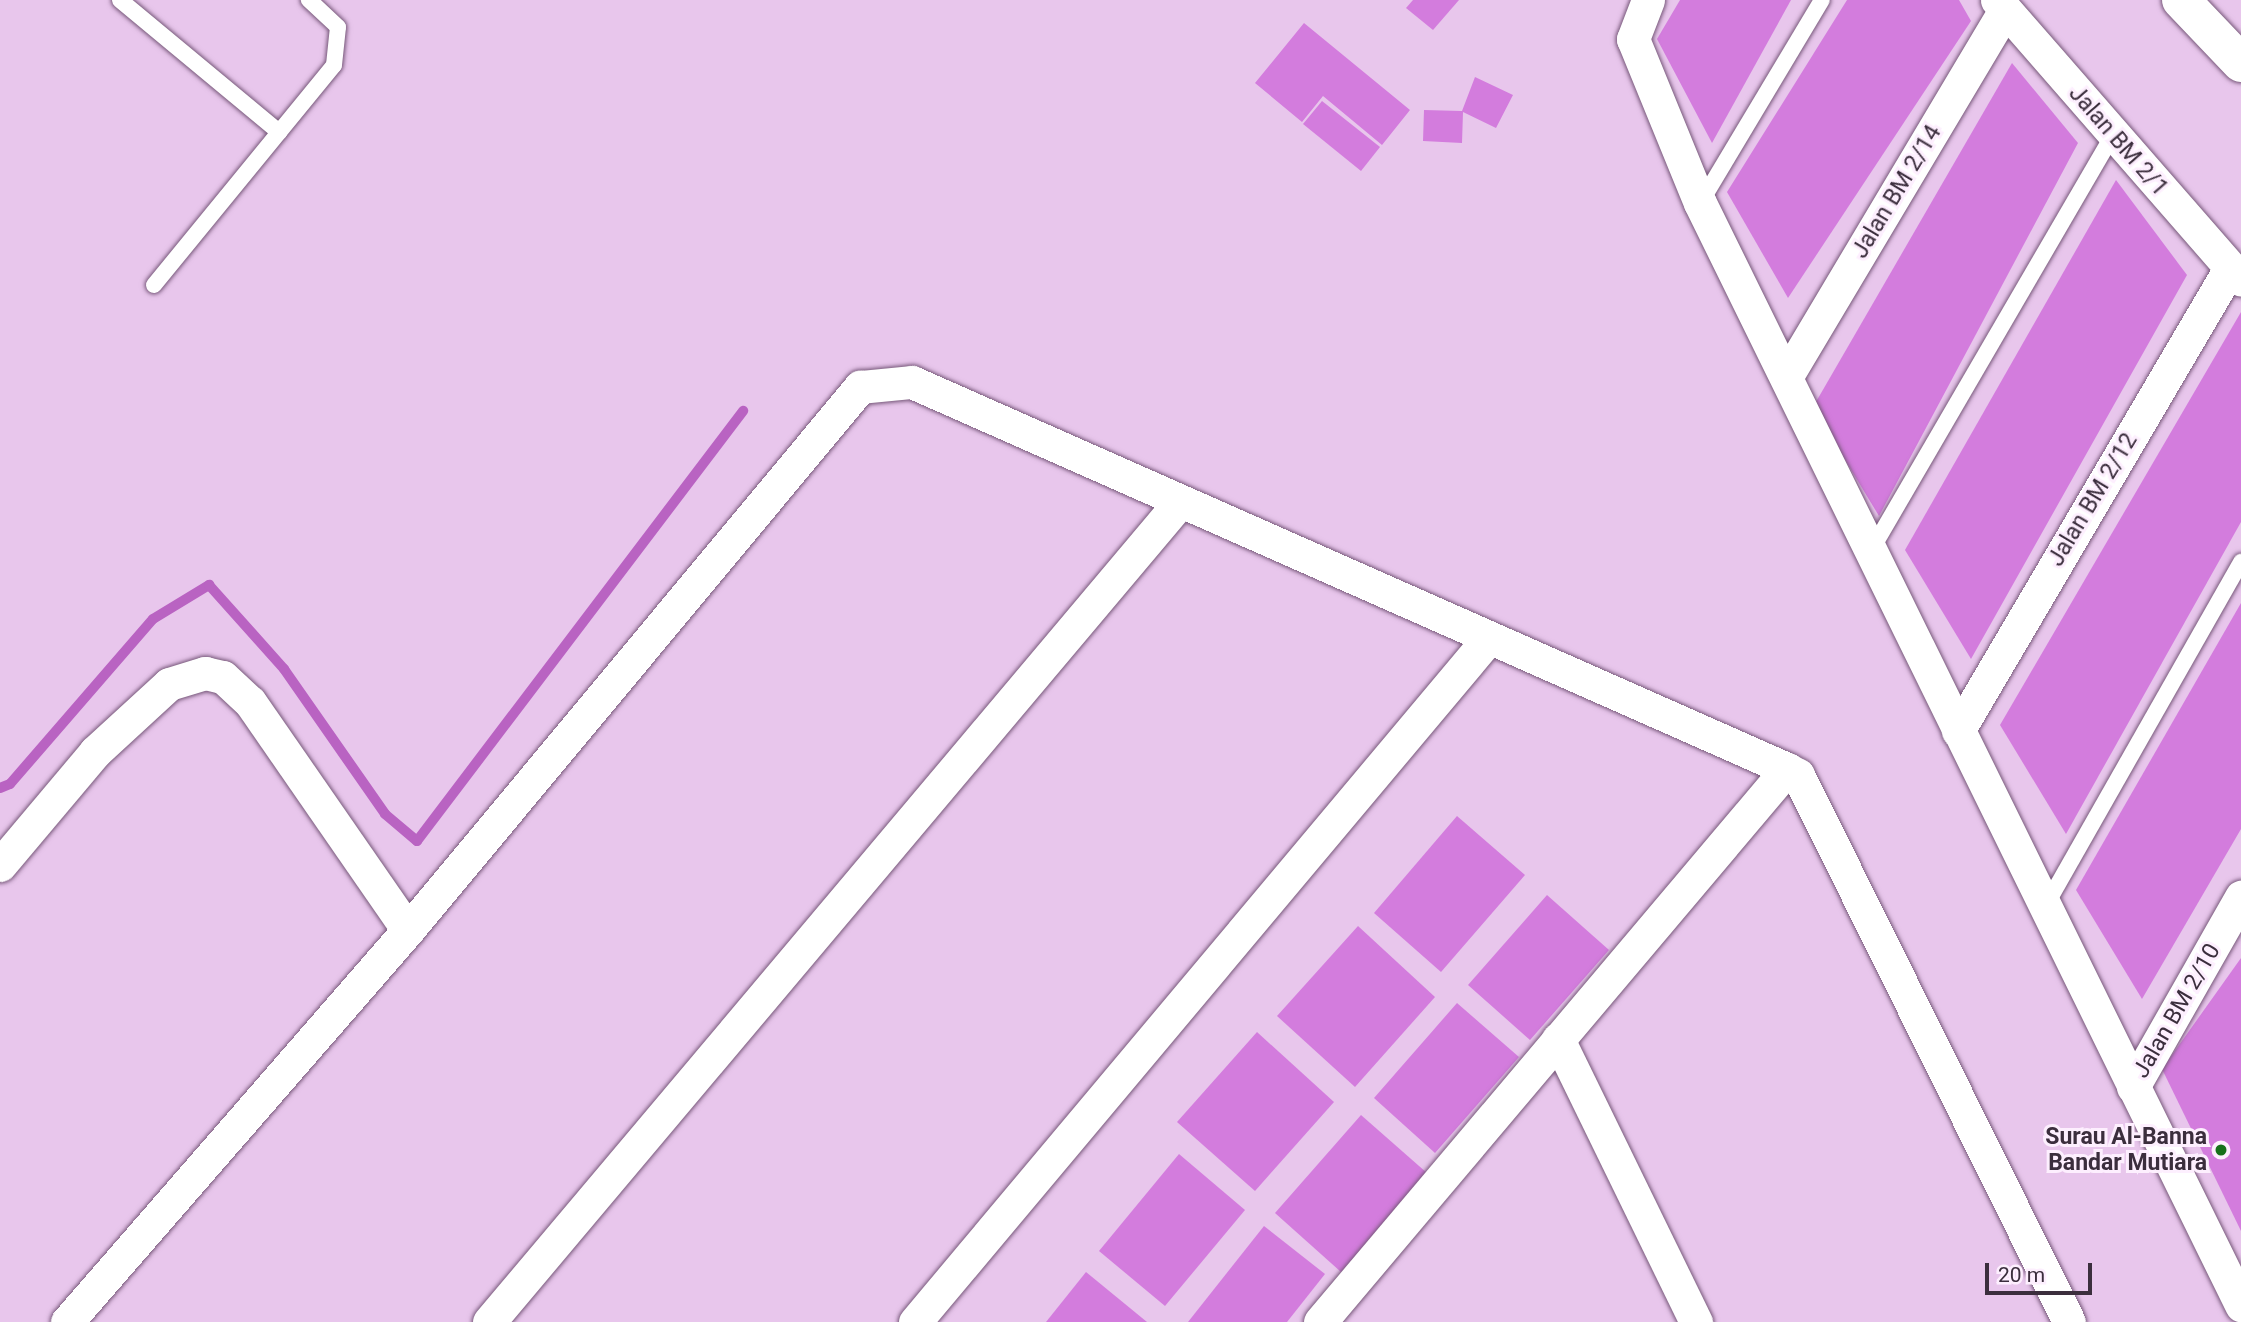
<!DOCTYPE html>
<html>
<head>
<meta charset="utf-8">
<style>
  body { margin:0 }
  #map { position:relative; width:2241px; height:1322px; overflow:hidden; background:#e8c6ec; font-family:Roboto,sans-serif }
  div>[style] { position:absolute }
  .stream>* { height:10px; margin:-5px; padding:0 5px; transform-origin:5px; border-radius:5px; background:#b963c2 }
  .building>* { inset:0; background:#d37cdd }
  .roads { filter:drop-shadow(0 0 2px #77587a) drop-shadow(0 0 2px #77587a) }
  .lane>* { height:16px; margin:-8px; padding:0 8px; transform-origin:8px; border-radius:8px; background:#fff }
  .street>* { height:33px; margin:-16.5px; padding:0 16.5px; transform-origin:16.5px; border-radius:16.5px; background:#fff }
  .highway>* { height:38px; margin:-19px; padding:0 19px; transform-origin:19px; border-radius:19px; background:#fff }
  .dots>* { width:19px; height:19px; translate:-50% -50%; box-sizing:border-box; border:4px solid #fdeffe; border-radius:50% }
  span { translate:-50% -50%; white-space:nowrap; text-align:center; line-height:1.15; -webkit-text-stroke:6px #fdeffe; paint-order:stroke }
  .street-label { font-size:23px; color:#3b2e3d }
  .poi-label { font-size:23px; color:#3b2e3d; font-weight:700 }
  .right { translate:-100% -50%; text-align:right }
  .scale { position:absolute; left:1985px; top:1263px; width:107px; height:32px; box-sizing:border-box; border:4px solid #3b2e3d; border-top:0; padding-left:9px; font-size:21px; line-height:24px; white-space:nowrap; color:#3b2e3d; -webkit-text-stroke:5px #fdeffe; paint-order:stroke }
</style>
</head>
<body>
<div id="map">
  <div class="stream">
    <i style="left:0;top:788px;width:11px;rotate:-22deg"></i>
    <i style="left:10px;top:784px;width:218px;rotate:-49.1deg"></i>
    <i style="left:153px;top:619px;width:66px;rotate:-31.3deg"></i>
    <i style="left:209px;top:585px;width:113px;rotate:48.2deg"></i>
    <i style="left:284px;top:669px;width:177px;rotate:55.1deg"></i>
    <i style="left:385px;top:814px;width:42px;rotate:40.2deg"></i>
    <i style="left:417px;top:841px;width:540px;rotate:-52.83deg"></i>
  </div>
  <div class="building">
    <i style="clip-path:polygon(1413px 0,1459px 0,1433px 30px,1406px 8px)"></i>
    <i style="clip-path:polygon(1680px 0,1791px 0,1712px 143px,1657px 39px)"></i>
    <i style="clip-path:polygon(1847px 0,1959px 0,1971px 21px,1788px 298px,1727px 192px)"></i>
    <i style="clip-path:polygon(1304px 23px,1410px 110px,1382px 145px,1323px 96px,1302px 122px,1255px 83px)"></i>
    <i style="clip-path:polygon(2012px 63px,2078px 143px,1879px 516px,1813px 407px)"></i>
    <i style="clip-path:polygon(1475px 77px,1513px 95px,1496px 128px,1463px 112px,1462px 143px,1423px 141px,1424px 110px,1462px 111px)"></i>
    <i style="clip-path:polygon(1322px 101px,1380px 147px,1361px 171px,1303px 124px)"></i>
    <i style="clip-path:polygon(2116px 180px,2187px 275px,1971px 659px,1905px 550px)"></i>
    <i style="clip-path:polygon(2241px 312px,2241px 522px,2066px 834px,2000px 725px)"></i>
    <i style="clip-path:polygon(2241px 603px,2241px 829px,2142px 999px,2076px 890px)"></i>
    <i style="clip-path:polygon(1457px 816px,1525px 875px,1441px 972px,1374px 913px)"></i>
    <i style="clip-path:polygon(1547px 895px,1609px 950px,1530px 1040px,1468px 985px)"></i>
    <i style="clip-path:polygon(1358px 926px,1435px 997px,1355px 1087px,1277px 1016px)"></i>
    <i style="clip-path:polygon(2241px 958px,2241px 1231px,2162px 1069px)"></i>
    <i style="clip-path:polygon(1457px 1003px,1519px 1057px,1435px 1153px,1374px 1098px)"></i>
    <i style="clip-path:polygon(1257px 1032px,1334px 1102px,1255px 1191px,1177px 1122px)"></i>
    <i style="clip-path:polygon(1361px 1115px,1427px 1173px,1341px 1272px,1275px 1213px)"></i>
    <i style="clip-path:polygon(1179px 1154px,1245px 1210px,1165px 1306px,1099px 1251px)"></i>
    <i style="clip-path:polygon(1264px 1226px,1325px 1274px,1287px 1322px,1188px 1322px)"></i>
    <i style="clip-path:polygon(1086px 1272px,1147px 1322px,1046px 1322px)"></i>
  </div>
  <div class="roads">
    <div class="lane">
      <i style="left:120px;top:0;width:207px;rotate:39.7deg"></i>
      <i style="left:1701px;top:202px;width:235px;rotate:-59.1deg"></i>
      <i style="left:154px;top:285px;width:284px;rotate:-50.7deg"></i>
      <i style="left:334px;top:65px;width:38px;rotate:-84deg"></i>
      <i style="left:338px;top:27px;width:40px;rotate:-137deg"></i>
      <i style="left:1872px;top:549px;width:479px;rotate:-59.8deg"></i>
      <i style="left:2045px;top:907px;width:397px;rotate:-60.4deg"></i>
    </div>
    <div class="street">
      <i style="left:1648px;top:0;width:42px;rotate:111deg"></i>
      <i style="left:1633px;top:39px;width:177px;rotate:67.8deg"></i>
      <i style="left:1700px;top:203px;width:1228px;rotate:63.85deg"></i>
      <i style="left:1997px;top:0;width:371px;rotate:48.9deg"></i>
      <i style="left:1788px;top:374px;width:424px;rotate:-59.2deg"></i>
      <i style="left:1958px;top:731px;width:535px;rotate:-59.55deg"></i>
      <i style="left:0;top:865px;width:148px;rotate:-49.9deg"></i>
      <i style="left:95px;top:752px;width:100px;rotate:-42.6deg"></i>
      <i style="left:169px;top:684px;width:38px;rotate:-17deg"></i>
      <i style="left:205px;top:673px;width:18px;rotate:13deg"></i>
      <i style="left:223px;top:677px;width:37px;rotate:43deg"></i>
      <i style="left:250px;top:702px;width:277px;rotate:55.3deg"></i>
      <i style="left:408px;top:930px;width:707px;rotate:-50.23deg"></i>
      <i style="left:860px;top:387px;width:52px;rotate:-5.5deg"></i>
      <i style="left:912px;top:382px;width:957px;rotate:23.86deg"></i>
      <i style="left:1558px;top:1039px;width:315px;rotate:64deg"></i>
      <i style="left:2133px;top:1087px;width:219px;rotate:-60.4deg"></i>
      <i style="left:67px;top:1322px;width:520px;rotate:-48.98deg"></i>
      <i style="left:489px;top:1322px;width:1070px;rotate:-49.89deg"></i>
      <i style="left:915px;top:1322px;width:892px;rotate:-50.01deg"></i>
      <i style="left:1320px;top:1322px;width:724px;rotate:-49.82deg"></i>
      <i style="left:1787px;top:769px;width:13px;rotate:29deg"></i>
      <i style="left:1798px;top:775px;width:610px;rotate:63.64deg"></i>
    </div>
    <div class="highway">
      <i style="left:2181px;top:0;width:87px;rotate:46.4deg"></i>
    </div>
  </div>
  <div class="dots">
    <i style="left:2221px;top:1150px;background:#17701b"></i>
  </div>
  <div class="street-label">
    <span style="left:2118px;top:141px;rotate:49deg">Jalan BM 2/1</span>
    <span style="left:1897px;top:192px;rotate:-59deg">Jalan BM 2/14</span>
    <span style="left:2093px;top:500px;rotate:-59deg">Jalan BM 2/12</span>
    <span style="left:2177px;top:1011px;rotate:-60deg">Jalan BM 2/10</span>
  </div>
  <div class="poi-label">
    <span class="right" style="left:2207px;top:1150px">Surau Al-Banna<br>Bandar Mutiara</span>
  </div>
  <div class="scale">20 m</div>
</div>
</body>
</html>
